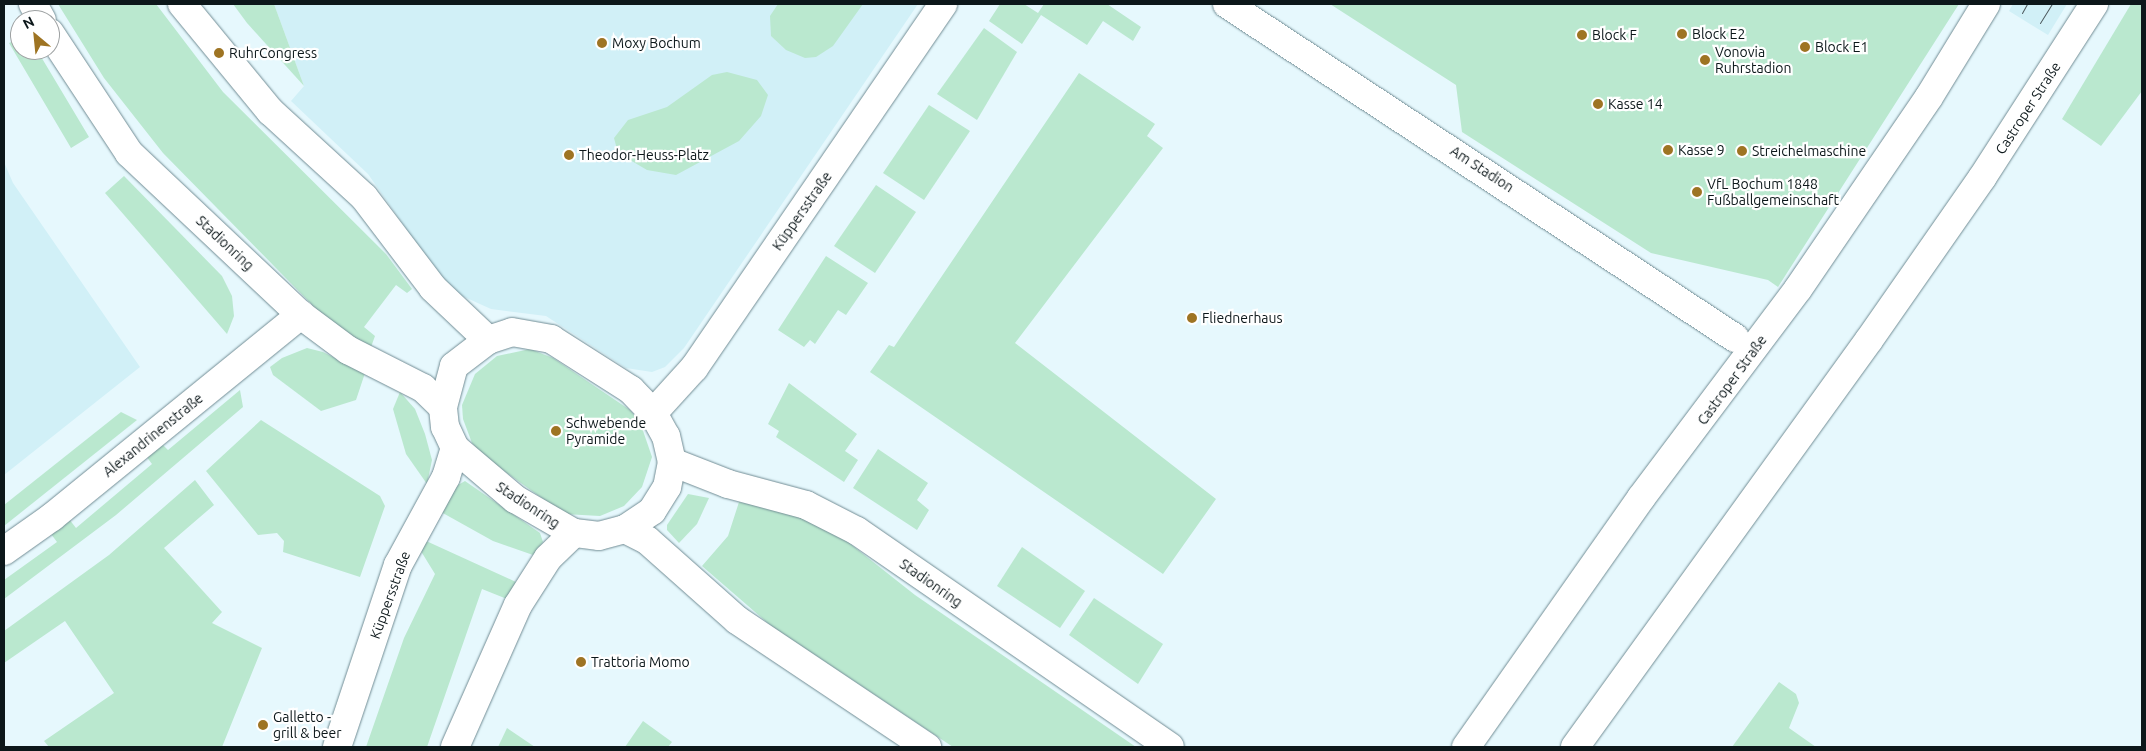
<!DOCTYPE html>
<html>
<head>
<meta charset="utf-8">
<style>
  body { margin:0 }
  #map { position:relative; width:2146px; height:751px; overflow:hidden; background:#e6f8fd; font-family:Ubuntu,sans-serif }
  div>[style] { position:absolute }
  .built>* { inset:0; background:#d1f0f7 }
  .green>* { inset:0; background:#bae8cf }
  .roads { filter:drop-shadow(0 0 1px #718c94) drop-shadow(0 0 1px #718c94) }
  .minor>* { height:28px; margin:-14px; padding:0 14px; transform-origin:14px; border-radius:14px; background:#fff }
  .secondary>* { height:28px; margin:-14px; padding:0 14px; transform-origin:14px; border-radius:14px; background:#fff }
  .tram>* { height:1px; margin:-0.5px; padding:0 0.5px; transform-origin:0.5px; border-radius:0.5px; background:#4c595d }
  .dots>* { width:14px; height:14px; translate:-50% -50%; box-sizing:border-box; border:2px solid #fff; border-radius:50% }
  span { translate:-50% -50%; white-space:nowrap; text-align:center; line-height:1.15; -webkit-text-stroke:4.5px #fff; paint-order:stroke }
  .poi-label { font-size:14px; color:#0c171a }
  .left { translate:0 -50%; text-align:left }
  .street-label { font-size:14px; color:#0c171a }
  .frame { position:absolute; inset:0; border:5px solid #0c171a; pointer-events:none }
  .north { position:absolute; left:10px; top:10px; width:50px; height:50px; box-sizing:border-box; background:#fff; border:1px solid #9ea2a3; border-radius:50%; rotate:332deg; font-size:14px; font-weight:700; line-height:20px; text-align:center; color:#0c171a }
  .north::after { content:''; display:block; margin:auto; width:18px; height:22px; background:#9e7423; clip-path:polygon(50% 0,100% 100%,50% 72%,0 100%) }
</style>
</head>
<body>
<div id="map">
  <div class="built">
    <i style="clip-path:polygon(274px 4px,918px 4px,684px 348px,665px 367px,652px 372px,626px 368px,546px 316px,491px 309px,460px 295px,434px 269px,368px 174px,291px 101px,304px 86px)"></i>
    <i style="clip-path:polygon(2013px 4px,2067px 4px,2048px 35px,2009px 11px)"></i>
    <i style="clip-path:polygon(4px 162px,13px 183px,140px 367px,4px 475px)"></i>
  </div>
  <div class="green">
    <i style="clip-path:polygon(58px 4px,156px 4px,223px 92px,386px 254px,412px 289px,407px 293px,396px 285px,364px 327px,375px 336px,371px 347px,329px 322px,163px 153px,104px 78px)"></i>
    <i style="clip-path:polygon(233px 4px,274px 4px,304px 86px,247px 23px)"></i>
    <i style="clip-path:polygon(778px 4px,863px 4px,833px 46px,816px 57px,805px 58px,786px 50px,771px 36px,770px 16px)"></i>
    <i style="clip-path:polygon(1000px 4px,1024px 4px,1038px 13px,1044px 4px,1107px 4px,1141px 27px,1133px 41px,1103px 21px,1087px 45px,1041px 15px,1022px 44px,989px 21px)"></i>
    <i style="clip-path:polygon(1330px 4px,1959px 4px,1778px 287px,1768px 280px,1651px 253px,1462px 132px,1456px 85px)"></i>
    <i style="clip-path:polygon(2131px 4px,2142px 4px,2142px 91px,2101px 146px,2062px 119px)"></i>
    <i style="clip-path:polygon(984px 28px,1017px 52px,977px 120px,937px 94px)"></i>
    <i style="clip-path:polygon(20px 38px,20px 50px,37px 50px,89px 137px,71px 148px,9px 43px)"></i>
    <i style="clip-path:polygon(727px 72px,757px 80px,768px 95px,761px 116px,739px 141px,676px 175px,647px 170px,618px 153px,614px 138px,628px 120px,667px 107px,712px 75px)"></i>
    <i style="clip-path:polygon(1079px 73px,1155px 124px,1147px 136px,1163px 148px,1015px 343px,1216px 499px,1163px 574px,870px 372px,889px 345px,894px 347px)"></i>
    <i style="clip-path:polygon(929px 105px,970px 131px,924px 200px,883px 173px)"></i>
    <i style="clip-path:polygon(124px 176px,222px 276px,232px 296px,234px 316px,227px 334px,105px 193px)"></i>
    <i style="clip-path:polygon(876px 185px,916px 212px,875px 273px,834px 246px)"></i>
    <i style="clip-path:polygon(826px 256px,868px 283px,846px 315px,838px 310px,815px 344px,810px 340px,804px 347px,778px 330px)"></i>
    <i style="clip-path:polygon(307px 348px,323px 352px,365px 373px,356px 400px,321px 411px,273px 375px,270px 367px,282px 358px)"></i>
    <i style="clip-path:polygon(530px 349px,553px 358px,630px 410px,640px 422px,652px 457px,642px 487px,624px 506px,600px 516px,564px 514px,482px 455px,472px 443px,463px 419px,462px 405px,475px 374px,497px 356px)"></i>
    <i style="clip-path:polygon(789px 383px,857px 434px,845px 451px,858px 460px,844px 482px,776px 437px,779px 431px,768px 424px)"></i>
    <i style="clip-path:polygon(240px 390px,243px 407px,116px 515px,4px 599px,4px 580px,57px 542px,51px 534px,69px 519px,76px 528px,152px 464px,146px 456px,161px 443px,168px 450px)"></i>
    <i style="clip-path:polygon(400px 392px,415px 409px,425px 434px,432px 460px,427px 484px,406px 454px,393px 409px)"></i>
    <i style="clip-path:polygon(121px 412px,137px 420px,4px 526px,4px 505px)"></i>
    <i style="clip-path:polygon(261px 420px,380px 496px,385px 506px,360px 577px,283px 552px,284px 541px,277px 533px,258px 535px,206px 471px)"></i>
    <i style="clip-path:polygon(878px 449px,928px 483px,917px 500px,929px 510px,917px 530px,853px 488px)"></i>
    <i style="clip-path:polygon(195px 480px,214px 505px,164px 548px,222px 612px,212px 623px,262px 648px,222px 747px,49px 747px,44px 741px,114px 693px,65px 621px,4px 663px,4px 631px,109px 555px)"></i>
    <i style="clip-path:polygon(465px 481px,540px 533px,543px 542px,533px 555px,493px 541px,441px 512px,458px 485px)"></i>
    <i style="clip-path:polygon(688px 494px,709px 498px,697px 524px,679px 543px,667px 530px,667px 525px)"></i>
    <i style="clip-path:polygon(739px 502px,788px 512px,834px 531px,915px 595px,1136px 747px,953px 747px,770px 625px,702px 566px,728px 536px)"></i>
    <i style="clip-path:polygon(424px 540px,516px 582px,507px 599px,482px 589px,427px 747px,366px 747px,404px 638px,435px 574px,419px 548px)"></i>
    <i style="clip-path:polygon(1022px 547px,1085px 591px,1060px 628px,997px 586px)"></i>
    <i style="clip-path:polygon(1094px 598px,1163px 644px,1138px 684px,1069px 635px)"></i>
    <i style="clip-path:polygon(1779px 682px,1796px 694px,1799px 703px,1789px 728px,1816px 747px,1732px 747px)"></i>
    <i style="clip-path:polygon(643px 721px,672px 742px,668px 747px,625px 747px)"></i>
    <i style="clip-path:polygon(507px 728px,535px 747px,498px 747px)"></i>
  </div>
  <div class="roads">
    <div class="minor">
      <i style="left:1227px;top:4px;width:608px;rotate:33.32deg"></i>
      <i style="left:653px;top:413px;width:61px;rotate:-47.7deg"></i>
      <i style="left:694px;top:368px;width:441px;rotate:-55.6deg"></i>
      <i style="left:4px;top:551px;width:59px;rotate:-35.3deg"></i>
      <i style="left:52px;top:517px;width:321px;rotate:-39.1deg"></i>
      <i style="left:337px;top:747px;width:192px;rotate:-71.5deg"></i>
      <i style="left:398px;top:565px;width:100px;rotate:-61.4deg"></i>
      <i style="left:446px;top:477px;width:30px;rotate:-73deg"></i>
      <i style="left:455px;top:747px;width:155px;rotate:-66.1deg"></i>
      <i style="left:518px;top:605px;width:56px;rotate:-57.4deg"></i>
      <i style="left:548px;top:558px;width:36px;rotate:-44deg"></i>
    </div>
    <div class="secondary">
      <i style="left:33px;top:4px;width:18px;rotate:61deg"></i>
      <i style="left:182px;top:4px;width:139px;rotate:50.6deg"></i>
      <i style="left:270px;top:111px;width:127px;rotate:42.5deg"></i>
      <i style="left:364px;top:197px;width:114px;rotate:52.8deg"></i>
      <i style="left:433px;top:288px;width:76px;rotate:43.4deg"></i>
      <i style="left:50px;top:33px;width:144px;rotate:56.6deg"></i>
      <i style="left:129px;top:153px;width:236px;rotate:43.3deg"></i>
      <i style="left:301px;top:315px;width:59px;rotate:36.7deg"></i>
      <i style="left:348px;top:350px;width:84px;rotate:26.9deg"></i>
      <i style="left:423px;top:388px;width:28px;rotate:44deg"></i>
      <i style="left:512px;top:332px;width:40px;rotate:10deg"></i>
      <i style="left:551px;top:339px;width:95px;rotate:32.5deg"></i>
      <i style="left:631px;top:390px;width:32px;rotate:46deg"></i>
      <i style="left:653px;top:413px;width:26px;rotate:61deg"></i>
      <i style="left:666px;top:436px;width:27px;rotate:77deg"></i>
      <i style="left:672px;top:462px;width:25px;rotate:101deg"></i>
      <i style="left:667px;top:487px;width:28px;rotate:122deg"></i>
      <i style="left:652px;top:511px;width:32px;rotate:146deg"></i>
      <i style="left:625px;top:529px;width:27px;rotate:165deg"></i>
      <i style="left:599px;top:536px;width:25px;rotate:-173deg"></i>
      <i style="left:574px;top:533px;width:68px;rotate:-150deg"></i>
      <i style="left:515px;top:499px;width:79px;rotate:-139.6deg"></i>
      <i style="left:455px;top:448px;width:23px;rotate:-115deg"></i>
      <i style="left:445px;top:427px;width:20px;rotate:-96deg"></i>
      <i style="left:443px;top:407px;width:42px;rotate:-75deg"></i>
      <i style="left:454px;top:366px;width:43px;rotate:-37.4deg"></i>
      <i style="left:488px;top:340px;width:25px;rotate:-18deg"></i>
      <i style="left:672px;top:462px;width:60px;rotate:21.4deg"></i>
      <i style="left:728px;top:484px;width:81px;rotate:15.1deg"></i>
      <i style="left:806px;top:505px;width:57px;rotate:27deg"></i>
      <i style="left:857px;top:531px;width:380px;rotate:34.6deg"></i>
      <i style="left:625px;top:529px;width:25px;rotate:27deg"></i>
      <i style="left:647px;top:540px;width:120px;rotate:41.6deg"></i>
      <i style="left:737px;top:620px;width:229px;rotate:33.8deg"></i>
      <i style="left:1466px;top:747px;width:304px;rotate:-54.9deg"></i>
      <i style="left:1641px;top:498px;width:261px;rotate:-53.1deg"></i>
      <i style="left:1798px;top:289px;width:232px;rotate:-55.7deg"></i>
      <i style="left:1929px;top:97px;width:109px;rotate:-58.5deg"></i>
      <i style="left:1575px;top:747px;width:502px;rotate:-54.16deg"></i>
      <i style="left:1869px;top:340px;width:198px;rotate:-55.1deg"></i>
      <i style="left:1982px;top:178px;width:207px;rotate:-57.2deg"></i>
    </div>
  </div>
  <div class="tram">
    <i style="left:2022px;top:13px;width:10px;rotate:-61deg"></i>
    <i style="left:2040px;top:23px;width:22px;rotate:-58deg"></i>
  </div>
  <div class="dots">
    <i style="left:1682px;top:34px;background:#9e7423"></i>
    <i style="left:1582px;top:35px;background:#9e7423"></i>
    <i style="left:602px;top:43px;background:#9e7423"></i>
    <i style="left:1805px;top:47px;background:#9e7423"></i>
    <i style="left:219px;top:53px;background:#9e7423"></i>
    <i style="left:1705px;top:60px;background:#9e7423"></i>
    <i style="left:1598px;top:104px;background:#9e7423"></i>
    <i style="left:1668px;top:150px;background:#9e7423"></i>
    <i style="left:1742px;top:151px;background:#9e7423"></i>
    <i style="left:569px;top:155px;background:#9e7423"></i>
    <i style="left:1697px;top:192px;background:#9e7423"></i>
    <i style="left:1192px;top:318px;background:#9e7423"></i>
    <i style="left:556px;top:431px;background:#9e7423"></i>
    <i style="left:581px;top:662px;background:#9e7423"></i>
    <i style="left:263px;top:725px;background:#9e7423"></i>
  </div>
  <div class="poi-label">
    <span class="left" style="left:1692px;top:34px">Block E2</span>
    <span class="left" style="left:1592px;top:35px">Block F</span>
    <span class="left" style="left:612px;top:43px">Moxy Bochum</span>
    <span class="left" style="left:1815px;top:47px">Block E1</span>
    <span class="left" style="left:1715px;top:60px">Vonovia<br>Ruhrstadion</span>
    <span class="left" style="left:229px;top:53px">RuhrCongress</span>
    <span class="left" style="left:1608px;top:104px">Kasse 14</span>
    <span class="left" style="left:1678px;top:150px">Kasse 9</span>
    <span class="left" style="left:1752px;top:151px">Streichelmaschine</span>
    <span class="left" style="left:579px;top:155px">Theodor-Heuss-Platz</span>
    <span class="left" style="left:1707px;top:192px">VfL Bochum 1848<br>Fußballgemeinschaft</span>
    <span class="left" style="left:1202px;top:318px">Fliednerhaus</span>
    <span class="left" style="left:566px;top:431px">Schwebende<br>Pyramide</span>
    <span class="left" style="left:591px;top:662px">Trattoria Momo</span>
    <span class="left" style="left:273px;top:725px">Galletto -<br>grill &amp; beer</span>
  </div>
  <div class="street-label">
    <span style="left:2028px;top:108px;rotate:-57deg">Castroper Straße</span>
    <span style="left:1482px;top:169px;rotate:33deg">Am Stadion</span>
    <span style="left:802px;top:211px;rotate:-55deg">Küppersstraße</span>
    <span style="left:225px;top:243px;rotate:43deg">Stadionring</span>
    <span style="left:1732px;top:380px;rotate:-54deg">Castroper Straße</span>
    <span style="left:153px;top:435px;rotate:-39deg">Alexandrinenstraße</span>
    <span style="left:528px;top:505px;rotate:33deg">Stadionring</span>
    <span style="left:931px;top:583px;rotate:35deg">Stadionring</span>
    <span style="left:390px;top:595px;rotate:-70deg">Küppersstraße</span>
  </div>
  <div class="frame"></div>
  <div class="north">N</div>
</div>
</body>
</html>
